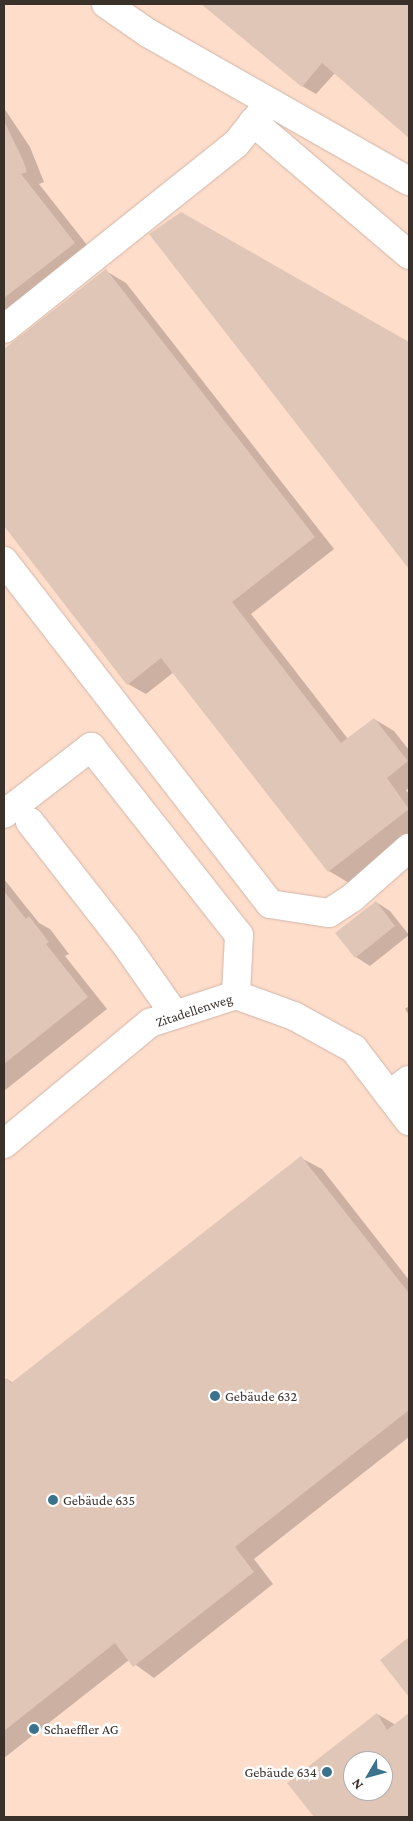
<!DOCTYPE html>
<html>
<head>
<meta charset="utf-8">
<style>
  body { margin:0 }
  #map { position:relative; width:413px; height:1821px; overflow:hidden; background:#feeee5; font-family:"Crimson Pro",serif }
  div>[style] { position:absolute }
  .built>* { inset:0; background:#ffddcb }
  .shadow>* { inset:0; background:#0003 }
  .building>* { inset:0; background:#dfc6b7 }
  .roads { filter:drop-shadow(0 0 1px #cfb6a8) drop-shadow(0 0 1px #cfb6a8) }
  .minor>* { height:28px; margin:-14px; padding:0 14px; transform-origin:14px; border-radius:14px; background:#fff }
  .dots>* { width:14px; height:14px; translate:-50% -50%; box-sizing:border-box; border:2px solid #fff; border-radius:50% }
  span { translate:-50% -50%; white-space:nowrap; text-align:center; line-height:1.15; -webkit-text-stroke:5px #fff; paint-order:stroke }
  .street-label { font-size:14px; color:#3b312b }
  .poi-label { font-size:14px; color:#3b312b }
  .left { translate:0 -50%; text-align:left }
  .right { translate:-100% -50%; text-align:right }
  .frame { position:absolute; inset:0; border:5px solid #3b312b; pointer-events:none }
  .north { position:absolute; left:343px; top:1751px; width:50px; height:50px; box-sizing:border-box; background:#fff; border:1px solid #b1adaa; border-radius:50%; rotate:233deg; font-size:14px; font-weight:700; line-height:20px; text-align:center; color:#3b312b }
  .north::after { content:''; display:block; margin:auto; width:18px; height:22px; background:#3b738d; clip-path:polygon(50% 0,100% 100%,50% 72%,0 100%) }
</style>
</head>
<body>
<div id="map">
  <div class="built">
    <i style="clip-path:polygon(evenodd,4px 4px,409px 4px,409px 1817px,4px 1817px,4px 4px,353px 1761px,383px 1761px,383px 1791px,353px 1791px,353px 1761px)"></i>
  </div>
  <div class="shadow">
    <i style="clip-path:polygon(203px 4px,409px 4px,409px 137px,335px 73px,316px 94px,302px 86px)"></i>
    <i style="clip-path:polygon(4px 108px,30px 147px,44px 182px,39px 184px,95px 255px,4px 326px)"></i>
    <i style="clip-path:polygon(181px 214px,409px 344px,409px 567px,151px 234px)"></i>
    <i style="clip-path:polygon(106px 271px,126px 283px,334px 549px,251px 614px,348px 739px,374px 719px,394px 731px,409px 750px,409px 788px,406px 790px,409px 794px,409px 836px,349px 883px,329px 871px,174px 672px,146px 694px,128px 684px,4px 524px,4px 351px)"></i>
    <i style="clip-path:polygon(4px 879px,39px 923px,50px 929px,69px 954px,65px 956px,107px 1009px,4px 1091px)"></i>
    <i style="clip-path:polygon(376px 902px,390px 911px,409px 935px,370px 966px,356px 957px,337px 933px)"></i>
    <i style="clip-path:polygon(409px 1006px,409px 1015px,405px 1009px)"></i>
    <i style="clip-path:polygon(301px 1158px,322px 1169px,409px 1280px,409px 1437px,254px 1559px,273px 1584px,154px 1678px,129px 1660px,4px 1758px,4px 1382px,7px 1379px,13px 1383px)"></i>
    <i style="clip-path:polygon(409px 1639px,409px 1695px,382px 1660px)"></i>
    <i style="clip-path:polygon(evenodd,377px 1714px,396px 1725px,409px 1714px,409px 1817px,316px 1817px,289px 1784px,377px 1714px,353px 1761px,383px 1761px,383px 1791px,353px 1791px,353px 1761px)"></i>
  </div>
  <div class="building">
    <i style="clip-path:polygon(201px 4px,409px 4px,409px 138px,322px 63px,302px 87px)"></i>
    <i style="clip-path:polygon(4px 121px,23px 160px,27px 172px,21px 174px,75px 243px,4px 298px)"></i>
    <i style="clip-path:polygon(181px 212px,409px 342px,409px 569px,149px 234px)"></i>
    <i style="clip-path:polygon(106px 269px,315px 537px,232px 602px,341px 743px,374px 718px,408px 761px,387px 778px,409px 809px,328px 872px,161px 658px,127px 685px,4px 526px,4px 349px)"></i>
    <i style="clip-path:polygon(4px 891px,26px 919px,29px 916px,49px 942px,46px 944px,88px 997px,4px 1064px)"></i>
    <i style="clip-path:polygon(376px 901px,395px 926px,355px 958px,335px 933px)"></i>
    <i style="clip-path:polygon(301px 1156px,409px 1293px,409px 1410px,235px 1547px,254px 1572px,133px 1667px,115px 1643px,4px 1731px,4px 1380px,6px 1378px,11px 1383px)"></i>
    <i style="clip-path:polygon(409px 1637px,409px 1697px,380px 1660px)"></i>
    <i style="clip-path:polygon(evenodd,377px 1713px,387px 1730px,409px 1713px,409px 1817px,314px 1817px,287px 1783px,377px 1713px,353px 1761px,383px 1761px,383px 1791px,353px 1791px,353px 1761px)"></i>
  </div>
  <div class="roads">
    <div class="minor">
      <i style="left:106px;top:4px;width:51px;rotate:34.6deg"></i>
      <i style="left:148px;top:33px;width:300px;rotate:29.6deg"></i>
      <i style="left:253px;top:122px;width:205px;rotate:40.4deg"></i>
      <i style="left:4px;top:329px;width:297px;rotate:-38.6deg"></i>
      <i style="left:236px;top:144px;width:53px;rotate:-51.2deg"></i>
      <i style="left:4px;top:561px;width:434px;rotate:52.2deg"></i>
      <i style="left:270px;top:904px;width:60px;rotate:8.7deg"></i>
      <i style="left:329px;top:913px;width:27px;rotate:-33deg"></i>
      <i style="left:352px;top:898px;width:76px;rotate:-41.3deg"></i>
      <i style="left:4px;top:814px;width:110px;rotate:-37.6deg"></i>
      <i style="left:91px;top:747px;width:239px;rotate:51.8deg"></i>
      <i style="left:239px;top:935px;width:60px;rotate:92.9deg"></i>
      <i style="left:30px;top:822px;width:156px;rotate:52deg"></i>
      <i style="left:126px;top:945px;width:85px;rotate:55deg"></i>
      <i style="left:389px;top:1095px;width:25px;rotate:-37deg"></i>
      <i style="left:4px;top:1144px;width:190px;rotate:-39.7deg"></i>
      <i style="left:150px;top:1023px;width:90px;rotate:-18deg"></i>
      <i style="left:236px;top:995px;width:62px;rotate:19.9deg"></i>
      <i style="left:294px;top:1016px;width:68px;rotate:28.8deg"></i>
      <i style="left:354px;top:1049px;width:91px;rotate:52.6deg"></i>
    </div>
  </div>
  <div class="dots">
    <i style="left:215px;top:1396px;background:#3b738d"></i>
    <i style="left:53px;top:1500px;background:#3b738d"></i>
    <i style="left:34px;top:1729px;background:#3b738d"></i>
    <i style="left:327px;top:1772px;background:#3b738d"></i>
  </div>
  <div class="street-label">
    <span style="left:194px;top:1010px;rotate:-18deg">Zitadellenweg</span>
  </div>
  <div class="poi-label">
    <span class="left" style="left:225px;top:1396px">Gebäude 632</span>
    <span class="left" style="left:63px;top:1500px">Gebäude 635</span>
    <span class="left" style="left:44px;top:1729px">Schaeffler AG</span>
    <span class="right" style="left:317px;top:1772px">Gebäude 634</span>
  </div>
  <div class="frame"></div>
  <div class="north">N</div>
</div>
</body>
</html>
